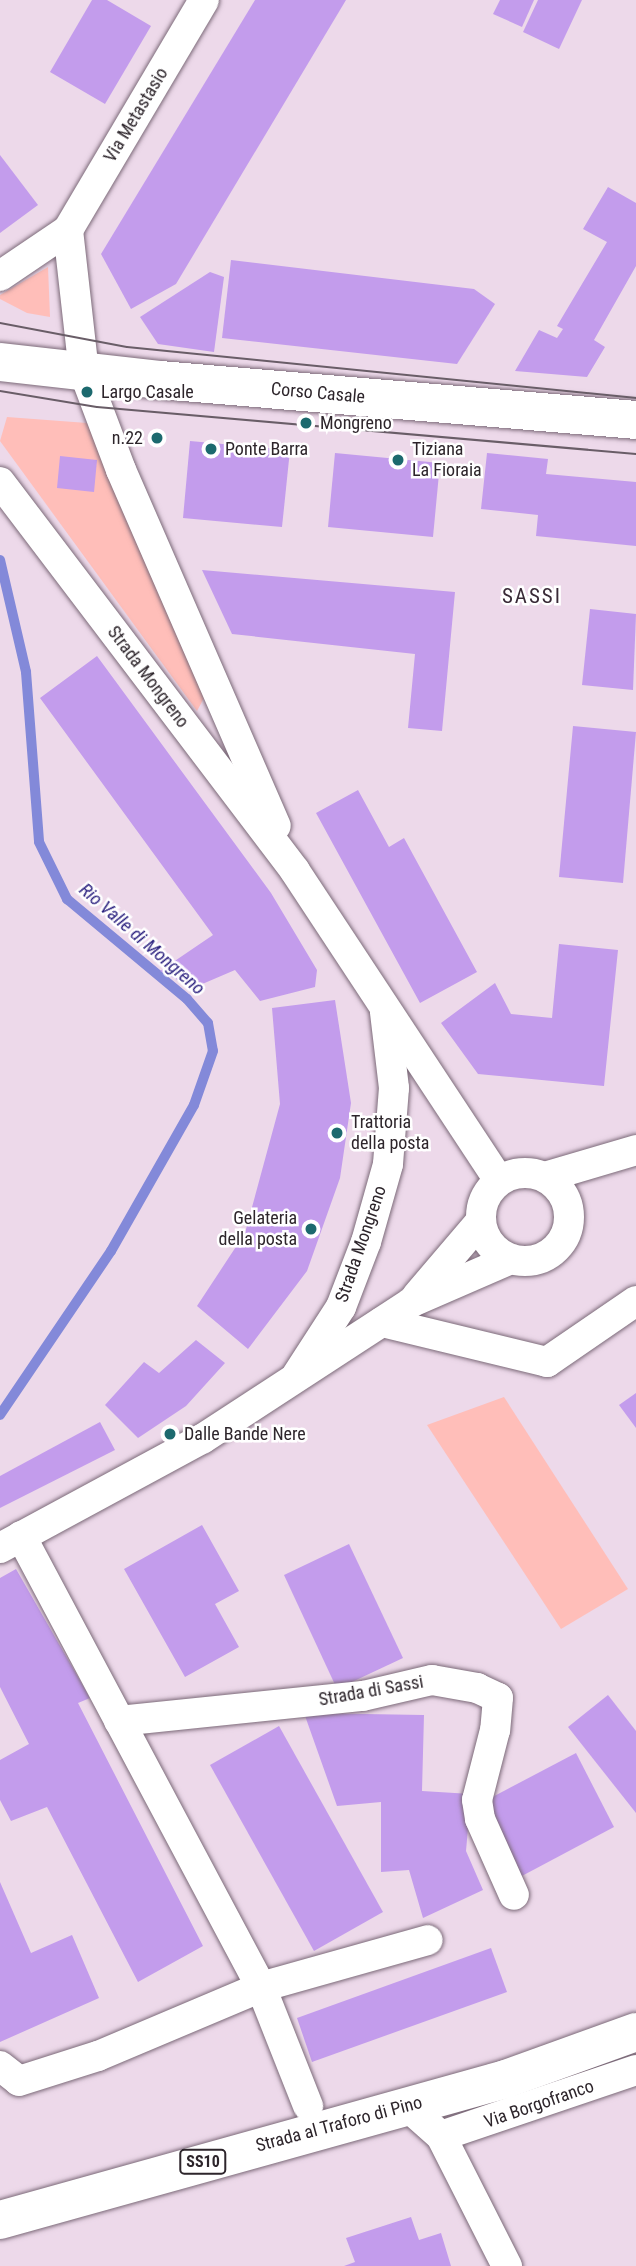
<!DOCTYPE html>
<html>
<head>
<meta charset="utf-8">
<style>
  body { margin:0 }
  #map { position:relative; width:636px; height:2266px; overflow:hidden; background:#edd9ea; font-family:"Roboto Condensed",sans-serif }
  div>[style] { position:absolute }
  .green>* { inset:0; background:#ffbeb9 }
  .stream>* { height:10px; margin:-5px; padding:0 5px; transform-origin:5px; border-radius:5px; background:#8389d9 }
  .building>* { inset:0; background:#c39cec }
  .roads { filter:drop-shadow(0 0 2px #7c6a79) drop-shadow(0 0 2px #7c6a79) }
  .minor>* { height:30px; margin:-15px; padding:0 15px; transform-origin:15px; border-radius:15px; background:#fff }
  .minor>.ring { margin:-15px; padding:0; box-sizing:content-box; background:none; border:30px solid #fff; border-radius:50% }
  .primary>* { height:38px; margin:-19px; padding:0 19px; transform-origin:19px; border-radius:19px; background:#fff }
  .tram>* { height:2px; margin:-1px; padding:0 1px; transform-origin:1px; border-radius:1px; background:#695d67 }
  .dots>* { width:19px; height:19px; translate:-50% -50%; box-sizing:border-box; border:4px solid #fff; border-radius:50% }
  span { translate:-50% -50%; white-space:nowrap; text-align:center; line-height:1.15; -webkit-text-stroke:5px #fff; paint-order:stroke }
  .shield-label span { padding:2px 5px; background:#fff; border:2px solid; border-radius:5px; -webkit-text-stroke-width:0 }
  .shield-label { font-size:16px; color:#2d252b; font-weight:700 }
  .street-label { font-size:18px; color:#2d252b }
  .poi-label { font-size:18px; color:#2d252b }
  .left { translate:0 -50%; text-align:left }
  .right { translate:-100% -50%; text-align:right }
  .water-label { font-size:19px; color:#2d2380; font-style:italic }
  .quarter-label { font-size:21px; color:#392a37; letter-spacing:2px }
</style>
</head>
<body>
<div id="map">
  <div class="green">
    <i style="clip-path:polygon(48px 267px,50px 317px,27px 313px,0 299px,0 295px)"></i>
    <i style="clip-path:polygon(7px 417px,87px 423px,205px 696px,197px 711px,0 441px)"></i>
    <i style="clip-path:polygon(504px 1397px,628px 1589px,561px 1629px,427px 1425px)"></i>
  </div>
  <div class="stream">
    <i style="left:0;top:560px;width:115px;rotate:76.9deg"></i>
    <i style="left:26px;top:672px;width:170px;rotate:85.6deg"></i>
    <i style="left:39px;top:842px;width:64px;rotate:63.8deg"></i>
    <i style="left:67px;top:899px;width:156px;rotate:39.8deg"></i>
    <i style="left:187px;top:999px;width:32px;rotate:49deg"></i>
    <i style="left:208px;top:1023px;width:28px;rotate:80deg"></i>
    <i style="left:213px;top:1051px;width:57px;rotate:109.4deg"></i>
    <i style="left:194px;top:1105px;width:168px;rotate:119.6deg"></i>
    <i style="left:111px;top:1251px;width:198px;rotate:124.1deg"></i>
  </div>
  <div class="building">
    <i style="clip-path:polygon(92px 0,107px 0,151px 26px,105px 104px,50px 72px)"></i>
    <i style="clip-path:polygon(255px 0,346px 0,176px 284px,131px 309px,101px 254px)"></i>
    <i style="clip-path:polygon(500px 0,534px 0,522px 27px,493px 14px)"></i>
    <i style="clip-path:polygon(538px 0,582px 0,559px 49px,523px 32px)"></i>
    <i style="clip-path:polygon(0 155px,38px 205px,0 233px)"></i>
    <i style="clip-path:polygon(608px 187px,636px 203px,636px 266px,594px 340px,605px 347px,587px 377px,515px 371px,539px 330px,557px 338px,563px 329px,557px 326px,607px 242px,583px 229px)"></i>
    <i style="clip-path:polygon(231px 260px,474px 289px,495px 304px,457px 364px,222px 338px)"></i>
    <i style="clip-path:polygon(210px 272px,224px 277px,214px 352px,158px 344px,140px 317px)"></i>
    <i style="clip-path:polygon(190px 441px,290px 450px,282px 527px,183px 518px)"></i>
    <i style="clip-path:polygon(335px 453px,440px 463px,433px 537px,328px 527px)"></i>
    <i style="clip-path:polygon(487px 453px,548px 459px,546px 474px,636px 482px,636px 546px,536px 536px,538px 515px,481px 509px)"></i>
    <i style="clip-path:polygon(60px 456px,97px 460px,94px 492px,57px 488px)"></i>
    <i style="clip-path:polygon(202px 570px,455px 592px,442px 731px,408px 728px,415px 654px,232px 634px)"></i>
    <i style="clip-path:polygon(590px 609px,636px 614px,633px 690px,582px 685px)"></i>
    <i style="clip-path:polygon(97px 656px,271px 893px,317px 970px,315px 987px,260px 1001px,235px 970px,193px 988px,160px 971px,213px 935px,40px 698px)"></i>
    <i style="clip-path:polygon(573px 726px,636px 732px,623px 883px,559px 877px)"></i>
    <i style="clip-path:polygon(358px 790px,389px 847px,404px 838px,477px 972px,420px 1003px,316px 813px)"></i>
    <i style="clip-path:polygon(559px 944px,618px 950px,604px 1086px,478px 1074px,441px 1023px,495px 983px,511px 1014px,552px 1018px)"></i>
    <i style="clip-path:polygon(335px 1000px,351px 1103px,340px 1178px,307px 1271px,248px 1349px,197px 1306px,245px 1233px,280px 1104px,272px 1008px)"></i>
    <i style="clip-path:polygon(196px 1340px,225px 1363px,186px 1406px,138px 1438px,105px 1405px,144px 1362px,159px 1373px)"></i>
    <i style="clip-path:polygon(636px 1393px,636px 1428px,619px 1405px)"></i>
    <i style="clip-path:polygon(100px 1422px,115px 1450px,0 1508px,0 1476px)"></i>
    <i style="clip-path:polygon(202px 1525px,239px 1591px,215px 1604px,239px 1647px,185px 1677px,124px 1569px)"></i>
    <i style="clip-path:polygon(349px 1544px,403px 1658px,337px 1689px,284px 1575px)"></i>
    <i style="clip-path:polygon(16px 1569px,90px 1698px,78px 1703px,203px 1946px,138px 1982px,47px 1807px,11px 1821px,0 1800px,0 1760px,29px 1744px,0 1687px,0 1578px)"></i>
    <i style="clip-path:polygon(608px 1695px,636px 1731px,636px 1813px,568px 1727px)"></i>
    <i style="clip-path:polygon(304px 1713px,424px 1715px,422px 1791px,471px 1794px,466px 1851px,483px 1890px,423px 1918px,409px 1870px,381px 1872px,381px 1802px,337px 1806px)"></i>
    <i style="clip-path:polygon(279px 1726px,383px 1912px,314px 1951px,210px 1765px)"></i>
    <i style="clip-path:polygon(576px 1753px,614px 1827px,520px 1877px,481px 1803px)"></i>
    <i style="clip-path:polygon(0 1882px,31px 1953px,72px 1935px,99px 1998px,0 2042px)"></i>
    <i style="clip-path:polygon(491px 1948px,507px 1992px,312px 2062px,297px 2018px)"></i>
    <i style="clip-path:polygon(411px 2217px,419px 2240px,441px 2233px,451px 2266px,344px 2266px,355px 2262px,346px 2238px)"></i>
  </div>
  <div class="roads">
    <div class="minor">
      <i style="left:68px;top:230px;width:143px;rotate:83.6deg"></i>
      <i style="left:84px;top:372px;width:105px;rotate:69.3deg"></i>
      <i style="left:121px;top:470px;width:388px;rotate:66.5deg"></i>
      <i style="left:0;top:276px;width:82px;rotate:-34.1deg"></i>
      <i style="left:68px;top:230px;width:267px;rotate:-59.4deg"></i>
      <i style="left:0;top:482px;width:488px;rotate:52.8deg"></i>
      <i style="left:295px;top:871px;width:370px;rotate:56.6deg"></i>
      <i class="ring" style="left:481px;top:1173px;width:58px;height:58px"></i>
      <i style="left:545px;top:1177px;width:95px;rotate:-16.5deg"></i>
      <i style="left:417px;top:1296px;width:97px;rotate:-49.6deg"></i>
      <i style="left:382px;top:1322px;width:170px;rotate:13.6deg"></i>
      <i style="left:547px;top:1362px;width:108px;rotate:-34.4deg"></i>
      <i style="left:297px;top:1375px;width:81px;rotate:-57.1deg"></i>
      <i style="left:341px;top:1307px;width:70px;rotate:-69deg"></i>
      <i style="left:366px;top:1242px;width:81px;rotate:-74.2deg"></i>
      <i style="left:388px;top:1164px;width:76px;rotate:-85.5deg"></i>
      <i style="left:394px;top:1088px;width:77px;rotate:-96.8deg"></i>
      <i style="left:21px;top:1536px;width:511px;rotate:61.98deg"></i>
      <i style="left:261px;top:1987px;width:128px;rotate:68.4deg"></i>
      <i style="left:0;top:1548px;width:230px;rotate:-28.4deg"></i>
      <i style="left:202px;top:1439px;width:251px;rotate:-33.1deg"></i>
      <i style="left:412px;top:1302px;width:108px;rotate:-23.5deg"></i>
      <i style="left:119px;top:1721px;width:245px;rotate:-5.9deg"></i>
      <i style="left:363px;top:1696px;width:71px;rotate:-13.1deg"></i>
      <i style="left:432px;top:1680px;width:46px;rotate:10.1deg"></i>
      <i style="left:477px;top:1688px;width:23px;rotate:25deg"></i>
      <i style="left:498px;top:1698px;width:32px;rotate:95deg"></i>
      <i style="left:495px;top:1730px;width:72px;rotate:104.4deg"></i>
      <i style="left:477px;top:1800px;width:19px;rotate:81deg"></i>
      <i style="left:480px;top:1819px;width:83px;rotate:65.9deg"></i>
      <i style="left:0;top:2066px;width:24px;rotate:38deg"></i>
      <i style="left:19px;top:2081px;width:83px;rotate:-17.6deg"></i>
      <i style="left:98px;top:2056px;width:177px;rotate:-22.9deg"></i>
      <i style="left:261px;top:1987px;width:173px;rotate:-15.7deg"></i>
      <i style="left:406px;top:2105px;width:47px;rotate:41.5deg"></i>
      <i style="left:441px;top:2136px;width:206px;rotate:-18.7deg"></i>
      <i style="left:441px;top:2136px;width:146px;rotate:63.1deg"></i>
    </div>
    <div class="primary">
      <i style="left:0;top:362px;width:161px;rotate:6.4deg"></i>
      <i style="left:160px;top:380px;width:478px;rotate:4.8deg"></i>
      <i style="left:0;top:2220px;width:525px;rotate:-15.57deg"></i>
      <i style="left:506px;top:2079px;width:138px;rotate:-19.9deg"></i>
    </div>
  </div>
  <div class="tram">
    <i style="left:0;top:323px;width:129px;rotate:10.7deg"></i>
    <i style="left:127px;top:347px;width:512px;rotate:5.72deg"></i>
    <i style="left:0;top:391px;width:98px;rotate:9.4deg"></i>
    <i style="left:97px;top:407px;width:541px;rotate:4.98deg"></i>
  </div>
  <div class="dots">
    <i style="left:87px;top:392px;background:#1c696e"></i>
    <i style="left:306px;top:423px;background:#1c696e"></i>
    <i style="left:157px;top:438px;background:#1c696e"></i>
    <i style="left:211px;top:449px;background:#1c696e"></i>
    <i style="left:398px;top:460px;background:#1c696e"></i>
    <i style="left:337px;top:1133px;background:#1c696e"></i>
    <i style="left:311px;top:1229px;background:#1c696e"></i>
    <i style="left:170px;top:1434px;background:#1c696e"></i>
  </div>
  <div class="shield-label">
    <span style="left:203px;top:2162px">SS10</span>
  </div>
  <div class="street-label">
    <span style="left:136px;top:115px;rotate:-59deg">Via Metastasio</span>
    <span style="left:318px;top:393px;rotate:5deg">Corso Casale</span>
    <span style="left:148px;top:677px;rotate:53deg">Strada Mongreno</span>
    <span style="left:361px;top:1244px;rotate:-71deg">Strada Mongreno</span>
    <span style="left:371px;top:1691px;rotate:-10deg">Strada di Sassi</span>
    <span style="left:539px;top:2104px;rotate:-19deg">Via Borgofranco</span>
    <span style="left:339px;top:2124px;rotate:-15deg">Strada al Traforo di Pino</span>
  </div>
  <div class="poi-label">
    <span class="left" style="left:101px;top:392px">Largo Casale</span>
    <span class="left" style="left:320px;top:423px">Mongreno</span>
    <span class="right" style="left:143px;top:438px">n.22</span>
    <span class="left" style="left:225px;top:449px">Ponte Barra</span>
    <span class="left" style="left:412px;top:460px">Tiziana<br>La Fioraia</span>
    <span class="left" style="left:351px;top:1133px">Trattoria<br>della posta</span>
    <span class="right" style="left:297px;top:1229px">Gelateria<br>della posta</span>
    <span class="left" style="left:184px;top:1434px">Dalle Bande Nere</span>
  </div>
  <div class="water-label">
    <span style="left:142px;top:939px;rotate:41deg">Rio Valle di Mongreno</span>
  </div>
  <div class="quarter-label">
    <span style="left:532px;top:596px">SASSI</span>
  </div>
</div>
</body>
</html>
